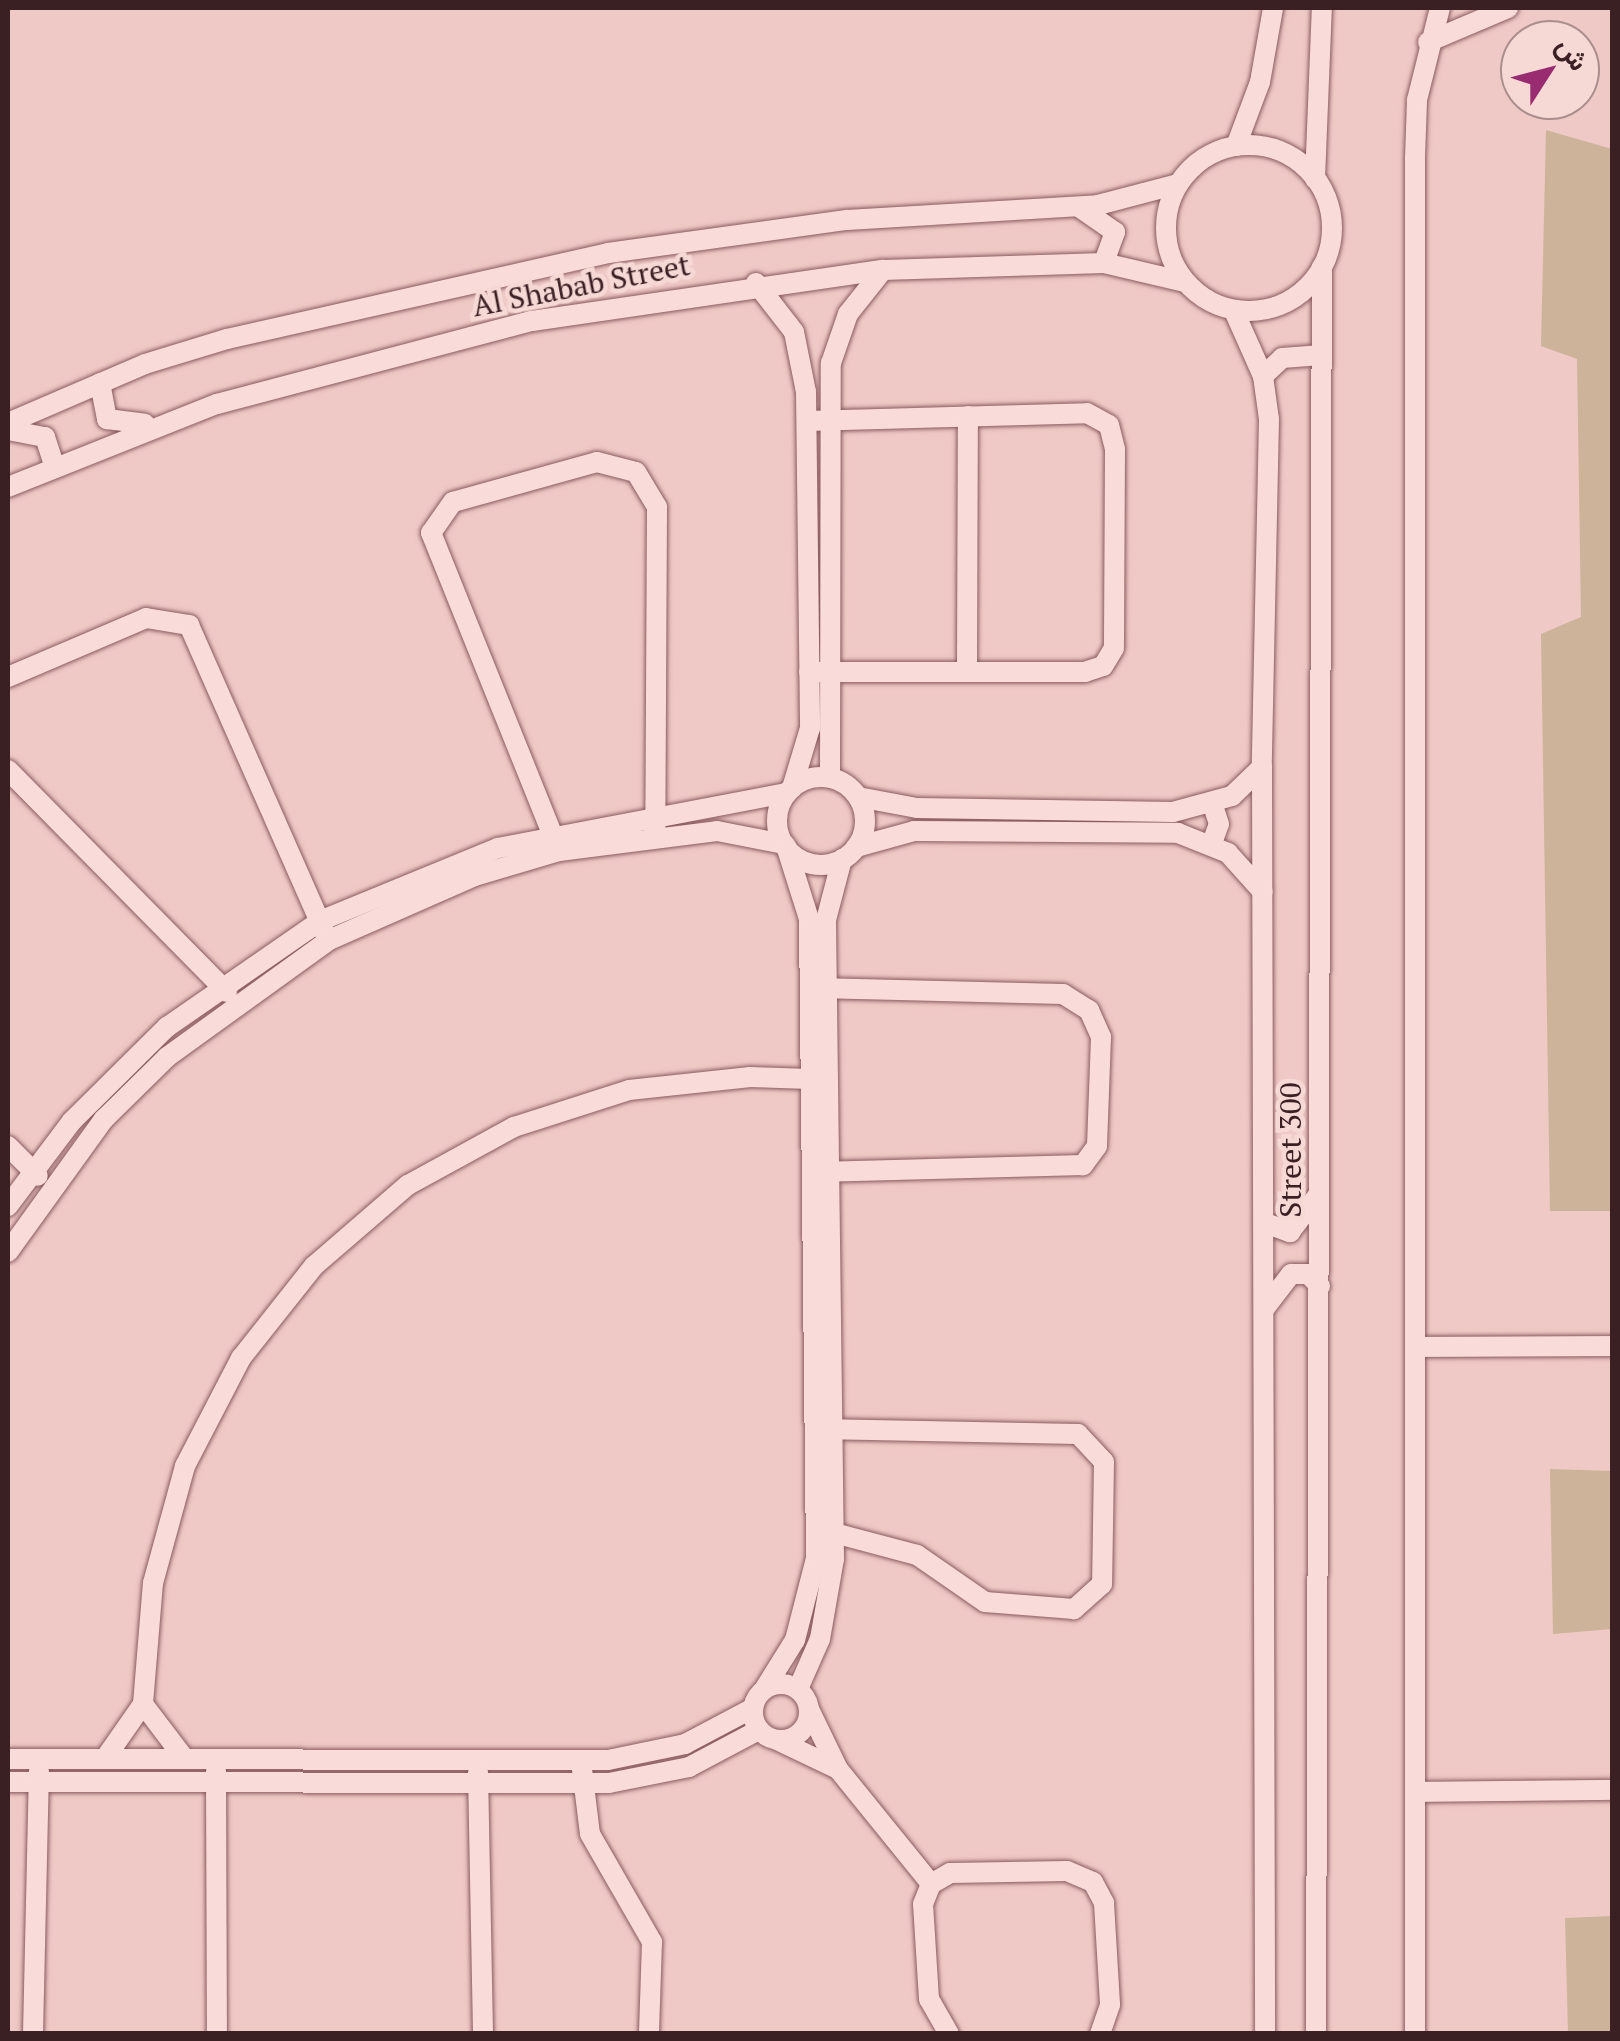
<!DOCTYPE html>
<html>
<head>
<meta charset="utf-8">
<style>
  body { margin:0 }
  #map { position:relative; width:1620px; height:2041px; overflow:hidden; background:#efc9c6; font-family:"PT Serif",Vazirmatn,serif }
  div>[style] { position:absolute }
  .green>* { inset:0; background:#cdb399 }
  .roads { filter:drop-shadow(0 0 2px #8a5b60) drop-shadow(0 0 2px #8a5b60) }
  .minor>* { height:20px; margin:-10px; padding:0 10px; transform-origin:10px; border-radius:10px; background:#f9dcd9 }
  .minor>.ring { margin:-10px; padding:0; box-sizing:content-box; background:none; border:20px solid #f9dcd9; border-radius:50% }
  span { translate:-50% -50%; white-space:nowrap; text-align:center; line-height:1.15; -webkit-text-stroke:9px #f6d8d5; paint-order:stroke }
  .street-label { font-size:30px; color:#3a1f23 }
  .frame { position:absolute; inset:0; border:10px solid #3a1f23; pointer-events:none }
  .north { position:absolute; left:1500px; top:20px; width:100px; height:100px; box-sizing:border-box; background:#f6d8d5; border:2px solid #ab8e8e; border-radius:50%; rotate:54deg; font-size:28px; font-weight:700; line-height:40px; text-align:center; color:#3a1f23 }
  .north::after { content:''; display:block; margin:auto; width:35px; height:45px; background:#992b71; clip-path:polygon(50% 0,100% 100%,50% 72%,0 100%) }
</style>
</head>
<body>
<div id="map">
  <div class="green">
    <i style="clip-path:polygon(1546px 130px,1612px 149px,1612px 1211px,1550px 1211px,1541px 634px,1581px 617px,1577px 359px,1541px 346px)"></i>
    <i style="clip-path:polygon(1550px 1469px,1612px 1471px,1612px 1629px,1553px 1634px)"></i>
    <i style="clip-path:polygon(1612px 1916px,1612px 2033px,1568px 2033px,1565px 1918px)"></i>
  </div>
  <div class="roads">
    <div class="minor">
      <i style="left:1428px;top:42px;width:87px;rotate:-23deg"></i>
      <i class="ring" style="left:1166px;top:145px;width:146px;height:146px"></i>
      <i style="left:1236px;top:146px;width:68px;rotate:-69.4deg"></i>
      <i style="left:1260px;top:82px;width:75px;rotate:-80deg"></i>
      <i style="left:1315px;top:179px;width:171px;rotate:-87.7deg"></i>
      <i style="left:1079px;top:207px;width:44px;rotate:34.8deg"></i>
      <i style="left:1115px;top:232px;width:33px;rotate:110deg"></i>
      <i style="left:756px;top:283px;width:62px;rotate:52.2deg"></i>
      <i style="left:794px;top:332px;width:61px;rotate:78.7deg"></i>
      <i style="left:806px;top:392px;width:336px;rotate:89.3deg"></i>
      <i style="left:810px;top:728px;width:63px;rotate:106.7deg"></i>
      <i style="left:1234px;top:311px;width:71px;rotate:66deg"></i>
      <i style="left:1263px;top:376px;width:43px;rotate:82.1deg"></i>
      <i style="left:1269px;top:419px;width:348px;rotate:91.2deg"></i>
      <i style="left:1262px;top:767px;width:1267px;rotate:89.86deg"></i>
      <i style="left:1263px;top:376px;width:26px;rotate:-43deg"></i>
      <i style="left:1282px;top:358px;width:40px;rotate:-4.3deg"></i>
      <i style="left:100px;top:383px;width:37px;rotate:79deg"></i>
      <i style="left:107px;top:419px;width:38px;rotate:7deg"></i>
      <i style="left:807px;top:421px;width:280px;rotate:-1.6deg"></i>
      <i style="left:1087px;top:413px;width:25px;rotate:29deg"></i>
      <i style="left:1109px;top:425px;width:25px;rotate:76deg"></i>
      <i style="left:1115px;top:449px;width:199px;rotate:90.3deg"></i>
      <i style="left:1114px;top:648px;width:21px;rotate:121deg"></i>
      <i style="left:1103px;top:666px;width:19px;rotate:162deg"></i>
      <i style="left:1085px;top:672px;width:276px;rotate:180deg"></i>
      <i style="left:8px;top:423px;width:149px;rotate:-23.3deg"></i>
      <i style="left:145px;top:364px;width:86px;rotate:-17deg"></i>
      <i style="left:227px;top:339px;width:391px;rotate:-12.7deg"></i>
      <i style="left:608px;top:253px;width:241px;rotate:-7.9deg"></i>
      <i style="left:847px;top:220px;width:251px;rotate:-3.4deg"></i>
      <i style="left:1098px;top:205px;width:83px;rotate:-14.7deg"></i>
      <i style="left:8px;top:430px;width:38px;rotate:11deg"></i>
      <i style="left:45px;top:437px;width:29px;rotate:72deg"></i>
      <i style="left:8px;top:487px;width:225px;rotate:-21.7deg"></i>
      <i style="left:217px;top:404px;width:326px;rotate:-14.8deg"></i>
      <i style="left:532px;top:321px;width:355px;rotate:-8.3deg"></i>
      <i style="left:883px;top:270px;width:221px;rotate:-1.8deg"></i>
      <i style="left:1104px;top:263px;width:83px;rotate:13.2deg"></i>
      <i style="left:967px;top:672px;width:256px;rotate:-89.8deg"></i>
      <i style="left:8px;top:677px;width:150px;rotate:-23.1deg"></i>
      <i style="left:146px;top:618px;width:44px;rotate:9.2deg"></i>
      <i style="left:189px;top:625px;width:337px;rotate:66.2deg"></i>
      <i style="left:8px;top:770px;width:312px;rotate:45.4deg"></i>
      <i class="ring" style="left:777px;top:777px;width:68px;height:68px"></i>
      <i style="left:830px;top:778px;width:415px;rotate:-89.9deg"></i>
      <i style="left:831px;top:363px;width:52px;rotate:-70.9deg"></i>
      <i style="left:848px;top:314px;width:56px;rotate:-51.5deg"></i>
      <i style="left:858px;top:797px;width:60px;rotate:10.6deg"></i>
      <i style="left:917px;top:808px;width:256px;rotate:0.9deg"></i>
      <i style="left:1173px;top:812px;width:61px;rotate:-15.2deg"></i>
      <i style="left:1232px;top:796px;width:42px;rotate:-44deg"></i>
      <i style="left:1212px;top:843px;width:20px;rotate:-70deg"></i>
      <i style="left:1219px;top:824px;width:20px;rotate:-108deg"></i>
      <i style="left:856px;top:847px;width:60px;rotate:-15.4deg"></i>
      <i style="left:914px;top:831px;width:264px;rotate:0.4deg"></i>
      <i style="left:1178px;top:833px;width:54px;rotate:21.8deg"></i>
      <i style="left:1228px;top:853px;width:52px;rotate:48.1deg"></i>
      <i style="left:559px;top:851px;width:343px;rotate:-111.9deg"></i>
      <i style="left:431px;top:533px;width:38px;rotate:-55deg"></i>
      <i style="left:453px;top:502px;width:149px;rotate:-15.5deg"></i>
      <i style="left:597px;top:462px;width:40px;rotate:14.4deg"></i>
      <i style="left:636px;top:472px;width:41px;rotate:59deg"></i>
      <i style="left:657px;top:507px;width:329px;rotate:90.3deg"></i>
      <i style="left:817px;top:988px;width:246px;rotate:1.4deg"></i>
      <i style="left:1063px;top:994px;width:31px;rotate:32deg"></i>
      <i style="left:1089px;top:1010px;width:30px;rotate:66deg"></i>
      <i style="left:1101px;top:1037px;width:109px;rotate:92.1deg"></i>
      <i style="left:1097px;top:1146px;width:24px;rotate:126deg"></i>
      <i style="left:1083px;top:1165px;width:265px;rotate:178.5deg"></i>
      <i style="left:8px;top:1146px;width:42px;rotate:45deg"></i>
      <i style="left:8px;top:1206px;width:106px;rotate:-53deg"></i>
      <i style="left:72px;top:1121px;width:134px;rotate:-44.7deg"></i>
      <i style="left:167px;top:1027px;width:186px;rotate:-34.7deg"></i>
      <i style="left:320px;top:921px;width:192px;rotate:-22.3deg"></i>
      <i style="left:498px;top:848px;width:294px;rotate:-10.8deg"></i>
      <i style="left:1265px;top:1223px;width:27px;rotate:20deg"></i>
      <i style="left:1290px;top:1232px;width:48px;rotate:-52.7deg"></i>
      <i style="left:8px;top:1252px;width:164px;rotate:-54.2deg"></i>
      <i style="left:104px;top:1119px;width:88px;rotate:-44.5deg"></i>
      <i style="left:167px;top:1057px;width:200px;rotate:-35.8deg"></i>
      <i style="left:329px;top:940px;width:159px;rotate:-23.7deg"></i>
      <i style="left:475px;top:876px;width:88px;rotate:-16.6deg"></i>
      <i style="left:559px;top:851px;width:159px;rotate:-7.2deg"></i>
      <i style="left:717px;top:831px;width:68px;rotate:11deg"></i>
      <i style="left:1265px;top:1308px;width:43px;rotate:-52.6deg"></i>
      <i style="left:1291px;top:1274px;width:17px"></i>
      <i style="left:1308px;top:1274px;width:17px;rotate:45deg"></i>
      <i style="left:1416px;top:1347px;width:196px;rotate:-0.3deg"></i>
      <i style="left:819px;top:1429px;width:259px;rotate:1.1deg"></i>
      <i style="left:1078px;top:1434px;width:38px;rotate:47deg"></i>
      <i style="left:1104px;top:1462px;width:122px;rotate:90.9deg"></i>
      <i style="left:1102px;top:1584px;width:38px;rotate:138deg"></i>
      <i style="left:1074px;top:1609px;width:89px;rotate:-175.5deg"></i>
      <i style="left:985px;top:1602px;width:83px;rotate:-145.3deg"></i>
      <i style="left:917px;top:1555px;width:97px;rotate:-165.1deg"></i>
      <i class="ring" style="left:753px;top:1684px;width:36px;height:36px"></i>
      <i style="left:765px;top:1688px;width:57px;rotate:-58deg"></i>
      <i style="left:795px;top:1640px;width:85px;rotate:-75.6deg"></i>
      <i style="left:816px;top:1558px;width:639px;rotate:-90.63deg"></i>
      <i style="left:809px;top:919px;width:77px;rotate:-107.5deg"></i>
      <i style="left:798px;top:1689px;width:55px;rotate:-66.3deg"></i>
      <i style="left:820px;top:1639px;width:81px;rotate:-80.1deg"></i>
      <i style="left:834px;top:1559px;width:639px;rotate:-90.72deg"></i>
      <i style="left:826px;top:920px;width:63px;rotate:-75.3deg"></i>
      <i style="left:143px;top:1704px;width:68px;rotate:52.8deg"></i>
      <i style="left:809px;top:1709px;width:67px;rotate:64.2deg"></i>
      <i style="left:838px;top:1769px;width:148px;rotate:51deg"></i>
      <i style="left:777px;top:1740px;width:65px;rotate:25.4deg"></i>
      <i style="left:106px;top:1757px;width:65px;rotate:-55.1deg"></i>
      <i style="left:143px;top:1704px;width:121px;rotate:-85.3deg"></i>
      <i style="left:153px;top:1583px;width:121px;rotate:-74.7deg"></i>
      <i style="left:185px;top:1466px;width:122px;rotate:-62.6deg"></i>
      <i style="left:241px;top:1358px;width:117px;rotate:-51.6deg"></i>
      <i style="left:314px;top:1266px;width:124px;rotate:-40.8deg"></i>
      <i style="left:408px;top:1185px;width:121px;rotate:-28.7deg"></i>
      <i style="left:514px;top:1127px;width:121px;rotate:-17.8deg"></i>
      <i style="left:629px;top:1090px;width:122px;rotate:-6.1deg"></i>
      <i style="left:750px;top:1077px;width:60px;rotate:1.9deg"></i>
      <i style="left:8px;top:1759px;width:600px;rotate:0.1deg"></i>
      <i style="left:608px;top:1760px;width:79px;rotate:-11.7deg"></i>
      <i style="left:685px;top:1744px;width:77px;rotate:-27.9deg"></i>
      <i style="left:582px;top:1769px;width:65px;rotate:83deg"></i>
      <i style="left:590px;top:1834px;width:125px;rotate:60.1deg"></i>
      <i style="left:652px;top:1942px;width:92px;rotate:91.9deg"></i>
      <i style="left:216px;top:1771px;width:263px;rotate:89.8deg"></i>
      <i style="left:478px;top:1772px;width:262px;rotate:88.9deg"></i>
      <i style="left:8px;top:1782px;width:601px;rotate:0.1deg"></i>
      <i style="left:609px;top:1783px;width:82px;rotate:-11.3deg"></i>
      <i style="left:689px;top:1767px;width:79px;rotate:-27.9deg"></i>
      <i style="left:1417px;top:1792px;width:195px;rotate:-0.6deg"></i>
      <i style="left:33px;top:2034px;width:263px;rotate:-88.7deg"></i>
      <i style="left:949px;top:2034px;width:40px;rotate:-119.7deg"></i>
      <i style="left:929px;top:1999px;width:95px;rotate:-93.6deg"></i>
      <i style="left:923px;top:1904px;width:22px;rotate:-68deg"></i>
      <i style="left:931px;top:1884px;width:22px;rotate:-30deg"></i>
      <i style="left:950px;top:1873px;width:117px;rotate:-1deg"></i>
      <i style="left:1067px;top:1871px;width:28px;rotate:23deg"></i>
      <i style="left:1093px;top:1882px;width:24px;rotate:62deg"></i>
      <i style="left:1104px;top:1903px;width:102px;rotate:86.6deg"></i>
      <i style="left:1110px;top:2005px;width:31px;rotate:109deg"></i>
      <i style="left:1316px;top:2034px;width:1767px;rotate:-89.81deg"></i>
      <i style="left:1415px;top:2034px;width:1876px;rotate:-90deg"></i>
      <i style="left:1415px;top:158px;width:58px;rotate:-88deg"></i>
      <i style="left:1417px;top:100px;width:95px;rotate:-76deg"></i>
    </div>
  </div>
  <div class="street-label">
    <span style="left:581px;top:285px;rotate:-11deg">Al Shabab Street</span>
    <span style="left:1290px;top:1150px;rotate:-90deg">Street 300</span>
  </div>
  <div class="frame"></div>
  <div class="north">ش</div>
</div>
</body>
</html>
